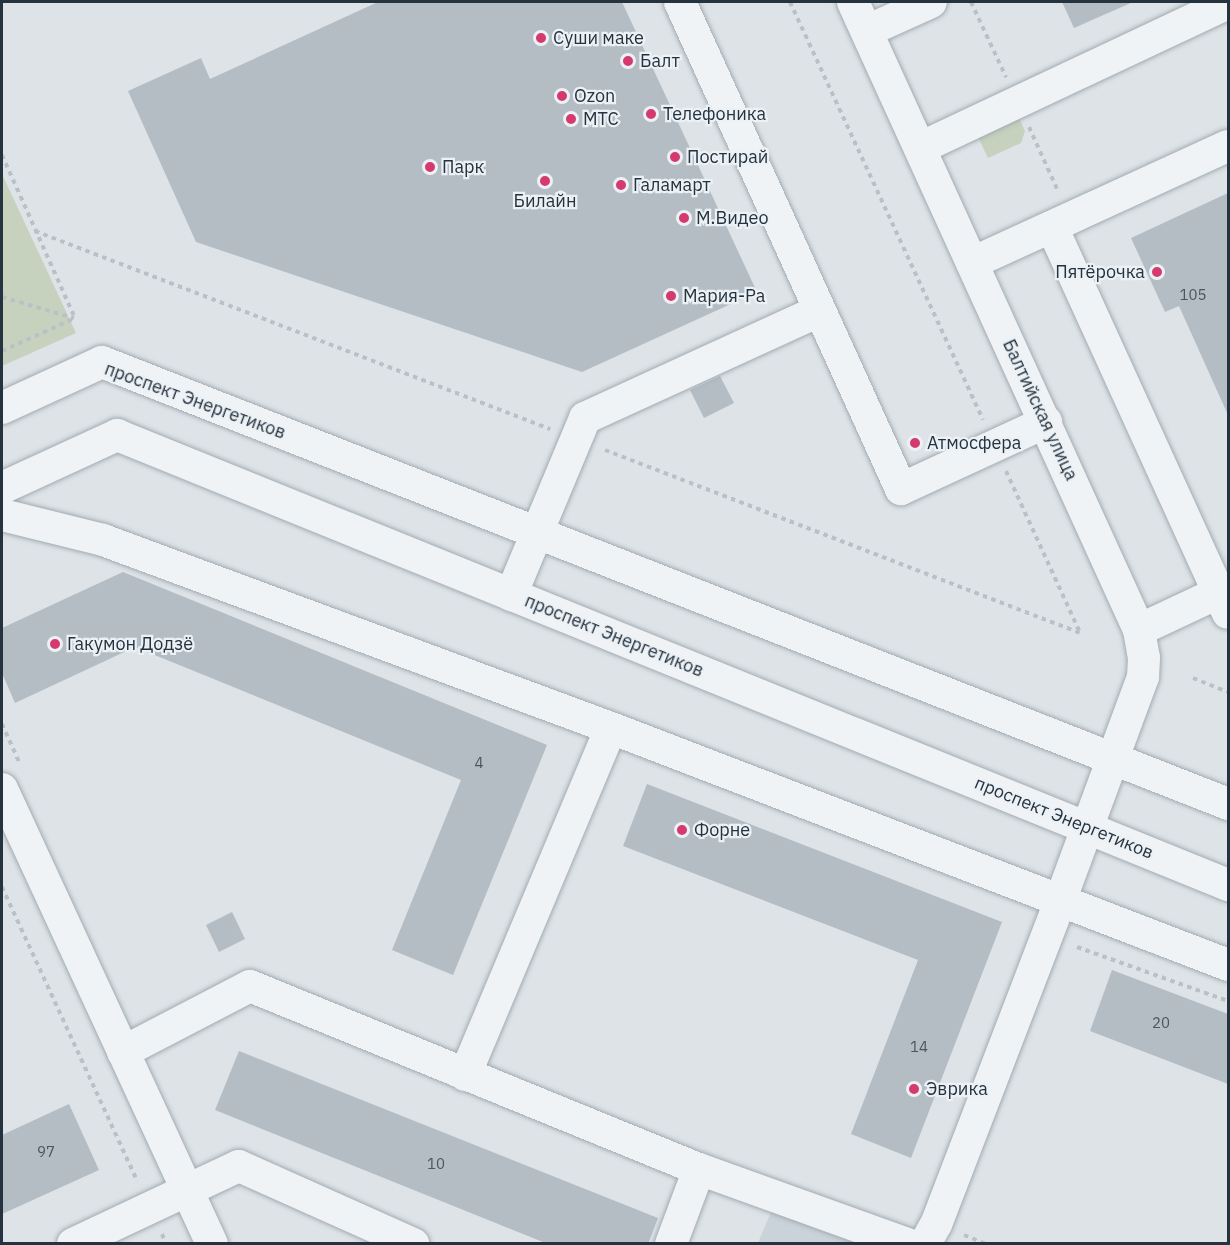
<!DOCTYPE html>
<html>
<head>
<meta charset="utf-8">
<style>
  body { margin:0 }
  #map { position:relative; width:1230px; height:1245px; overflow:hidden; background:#dde3e7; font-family:"IBM Plex Sans",sans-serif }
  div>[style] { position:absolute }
  .built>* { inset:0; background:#cad2da }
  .green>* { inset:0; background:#c6d2bd }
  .building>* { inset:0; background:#b4bdc4 }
  .path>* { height:4px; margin-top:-2px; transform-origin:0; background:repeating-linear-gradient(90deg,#bac1c6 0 4.5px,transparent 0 9px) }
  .roads { filter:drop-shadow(0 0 2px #a2abb1) drop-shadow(0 0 2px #a2abb1) }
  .minor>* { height:32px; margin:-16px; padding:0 16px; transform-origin:16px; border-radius:16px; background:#eff3f6 }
  .dots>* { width:16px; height:16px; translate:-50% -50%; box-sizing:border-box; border:3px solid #ecf1f5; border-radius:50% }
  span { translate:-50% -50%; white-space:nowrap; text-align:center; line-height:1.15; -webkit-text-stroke:4.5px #ecf1f5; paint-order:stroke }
  .number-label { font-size:15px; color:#495660 }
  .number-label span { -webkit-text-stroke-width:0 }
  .poi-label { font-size:18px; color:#25333f }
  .left { translate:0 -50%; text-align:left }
  .right { translate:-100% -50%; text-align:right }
  .street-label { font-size:18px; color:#25333f }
  .frame { position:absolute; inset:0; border:3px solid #25333f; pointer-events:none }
</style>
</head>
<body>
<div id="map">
  <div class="built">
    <i style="clip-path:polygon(771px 1212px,855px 1243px,758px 1243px)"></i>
  </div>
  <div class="green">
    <i style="clip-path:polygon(1019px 118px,1025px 131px,1021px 143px,988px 158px,978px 137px)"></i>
    <i style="clip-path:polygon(2px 174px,76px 333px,2px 366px)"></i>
  </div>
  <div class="building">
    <i style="clip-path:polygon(378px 2px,622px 2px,757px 292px,582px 372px,196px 242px,128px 91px,201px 58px,210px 79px)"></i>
    <i style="clip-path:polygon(1062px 2px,1133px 2px,1074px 28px)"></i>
    <i style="clip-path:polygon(1228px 193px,1228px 415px,1179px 306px,1165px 312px,1131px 238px)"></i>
    <i style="clip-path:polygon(720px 376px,734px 403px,704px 418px,690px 390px)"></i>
    <i style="clip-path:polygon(123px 572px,547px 745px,453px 975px,392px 950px,461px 780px,135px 647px,15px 703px,2px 673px,2px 628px)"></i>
    <i style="clip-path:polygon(647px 784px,1002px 922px,911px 1158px,851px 1134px,918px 960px,623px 846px)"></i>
    <i style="clip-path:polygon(232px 912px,245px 939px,219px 952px,206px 925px)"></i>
    <i style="clip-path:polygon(1112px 970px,1228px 1014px,1228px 1084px,1090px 1031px)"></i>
    <i style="clip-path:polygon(239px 1051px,658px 1218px,648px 1244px,548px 1244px,215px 1110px)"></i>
    <i style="clip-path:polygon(69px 1104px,99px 1170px,2px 1214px,2px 1135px)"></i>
  </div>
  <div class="path">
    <i style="left:790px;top:2px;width:460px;rotate:65.2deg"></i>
    <i style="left:971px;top:2px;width:83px;rotate:65deg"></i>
    <i style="left:1029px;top:127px;width:70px;rotate:65.6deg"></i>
    <i style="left:2px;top:155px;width:179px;rotate:65.9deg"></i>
    <i style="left:35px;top:231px;width:552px;rotate:21.03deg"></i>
    <i style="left:2px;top:297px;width:75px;rotate:16.3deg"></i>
    <i style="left:2px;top:351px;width:80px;rotate:-24.3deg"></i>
    <i style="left:605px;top:450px;width:509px;rotate:21.07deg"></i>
    <i style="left:1006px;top:471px;width:178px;rotate:65.4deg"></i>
    <i style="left:1193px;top:678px;width:38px;rotate:22deg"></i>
    <i style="left:2px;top:724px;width:44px;rotate:65.8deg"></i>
    <i style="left:2px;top:887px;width:324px;rotate:65.3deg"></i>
    <i style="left:1077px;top:947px;width:160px;rotate:19.7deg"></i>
    <i style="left:162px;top:1234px;width:11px;rotate:68deg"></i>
    <i style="left:964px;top:1235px;width:24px;rotate:22deg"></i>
  </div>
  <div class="roads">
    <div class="minor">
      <i style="left:680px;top:2px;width:535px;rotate:65.59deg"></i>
      <i style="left:901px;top:489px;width:160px;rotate:-24.8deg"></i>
      <i style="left:853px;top:2px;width:690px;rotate:65.51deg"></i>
      <i style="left:1139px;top:630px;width:28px;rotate:80deg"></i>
      <i style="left:1144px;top:658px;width:19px;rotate:93deg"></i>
      <i style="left:1143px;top:677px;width:237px;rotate:110.3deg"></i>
      <i style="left:1061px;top:899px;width:348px;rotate:111deg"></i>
      <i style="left:936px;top:1224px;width:23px;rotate:119deg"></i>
      <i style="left:867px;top:31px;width:70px;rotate:-24.4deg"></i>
      <i style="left:920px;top:148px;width:340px;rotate:-25.2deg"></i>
      <i style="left:1052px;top:227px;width:424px;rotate:65.5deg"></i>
      <i style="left:972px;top:263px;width:281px;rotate:-24.6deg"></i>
      <i style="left:2px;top:408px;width:110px;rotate:-24.7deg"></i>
      <i style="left:102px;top:362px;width:1210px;rotate:21.43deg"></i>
      <i style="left:2px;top:488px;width:127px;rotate:-24.7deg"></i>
      <i style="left:117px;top:435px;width:1199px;rotate:22.05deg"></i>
      <i style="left:2px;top:515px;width:104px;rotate:13.9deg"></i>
      <i style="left:103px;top:540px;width:542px;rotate:20.31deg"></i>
      <i style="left:611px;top:728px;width:661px;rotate:21.01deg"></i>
      <i style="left:511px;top:595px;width:192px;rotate:-67.3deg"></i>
      <i style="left:585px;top:418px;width:257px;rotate:-24.6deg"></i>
      <i style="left:1139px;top:630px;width:87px;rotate:-25.1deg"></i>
      <i style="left:2px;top:789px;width:501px;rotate:65.22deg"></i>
      <i style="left:123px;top:1052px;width:143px;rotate:-27.5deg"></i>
      <i style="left:250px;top:986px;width:485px;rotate:22.2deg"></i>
      <i style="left:699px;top:1169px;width:221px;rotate:19.8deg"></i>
      <i style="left:465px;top:1075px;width:376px;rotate:-67.2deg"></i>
      <i style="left:73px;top:1244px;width:183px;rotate:-25.2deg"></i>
      <i style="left:239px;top:1166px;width:191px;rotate:24.1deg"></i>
      <i style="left:671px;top:1244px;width:80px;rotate:-69.5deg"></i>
    </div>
  </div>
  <div class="dots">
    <i style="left:541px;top:38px;background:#d5396d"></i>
    <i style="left:628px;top:61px;background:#d5396d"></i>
    <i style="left:562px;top:96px;background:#d5396d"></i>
    <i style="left:651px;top:114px;background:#d5396d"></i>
    <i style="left:571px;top:119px;background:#d5396d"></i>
    <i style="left:675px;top:157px;background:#d5396d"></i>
    <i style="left:430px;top:167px;background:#d5396d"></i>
    <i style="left:545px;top:181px;background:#d5396d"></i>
    <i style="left:621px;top:185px;background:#d5396d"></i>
    <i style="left:684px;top:218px;background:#d5396d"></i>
    <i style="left:1157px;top:272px;background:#d5396d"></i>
    <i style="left:671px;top:296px;background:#d5396d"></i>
    <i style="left:915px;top:443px;background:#d5396d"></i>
    <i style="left:55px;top:644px;background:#d5396d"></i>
    <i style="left:682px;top:830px;background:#d5396d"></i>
    <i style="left:914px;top:1089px;background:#d5396d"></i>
  </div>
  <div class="number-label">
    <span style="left:1193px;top:295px">105</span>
    <span style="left:479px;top:763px">4</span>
    <span style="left:1161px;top:1023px">20</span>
    <span style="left:919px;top:1047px">14</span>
    <span style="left:46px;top:1152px">97</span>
    <span style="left:436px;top:1164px">10</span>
  </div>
  <div class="poi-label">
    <span class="left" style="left:553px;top:38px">Суши маке</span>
    <span class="left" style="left:640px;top:61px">Балт</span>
    <span class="left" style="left:574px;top:96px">Ozon</span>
    <span class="left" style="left:663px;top:114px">Телефоника</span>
    <span class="left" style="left:583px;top:119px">МТС</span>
    <span class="left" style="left:687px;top:157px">Постирай</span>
    <span class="left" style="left:442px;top:167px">Парк</span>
    <span class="left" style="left:633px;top:185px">Галамарт</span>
    <span style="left:545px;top:201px">Билайн</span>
    <span class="left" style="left:696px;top:218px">М.Видео</span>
    <span class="right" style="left:1145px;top:272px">Пятёрочка</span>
    <span class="left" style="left:683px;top:296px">Мария-Ра</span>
    <span class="left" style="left:927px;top:443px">Атмосфера</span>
    <span class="left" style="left:67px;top:644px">Гакумон Додзё</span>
    <span class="left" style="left:694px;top:830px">Форне</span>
    <span class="left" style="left:926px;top:1089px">Эврика</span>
  </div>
  <div class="street-label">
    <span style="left:195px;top:401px;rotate:20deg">проспект Энергетиков</span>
    <span style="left:1040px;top:410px;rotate:65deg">Балтийская улица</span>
    <span style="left:614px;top:636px;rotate:22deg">проспект Энергетиков</span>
    <span style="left:1064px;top:818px;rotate:22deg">проспект Энергетиков</span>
  </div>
  <div class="frame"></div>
</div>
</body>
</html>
